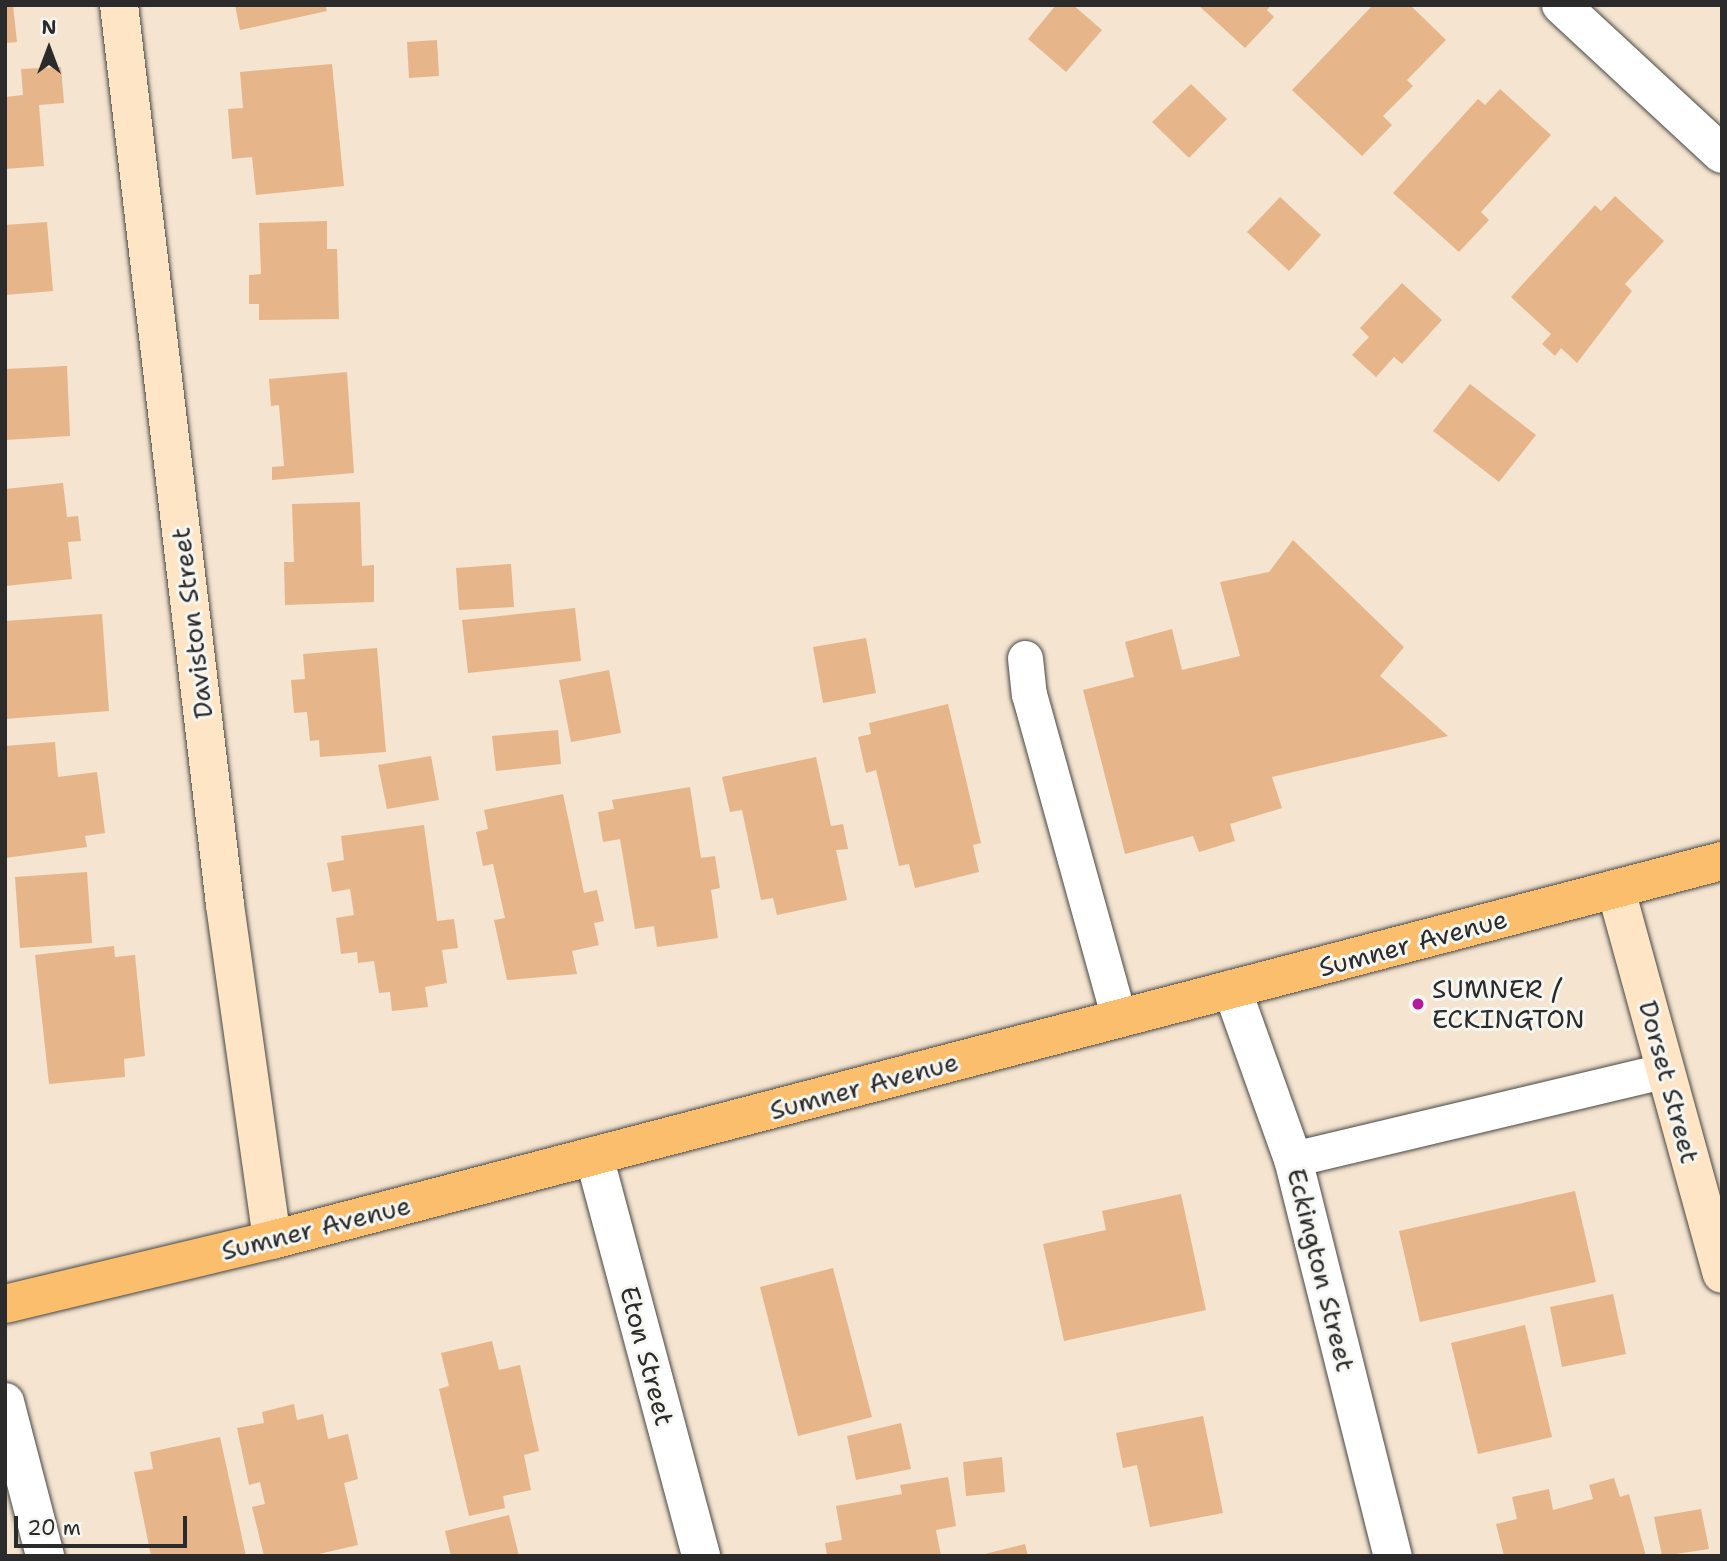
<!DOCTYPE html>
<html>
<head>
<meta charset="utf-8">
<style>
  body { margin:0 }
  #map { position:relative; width:1727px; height:1561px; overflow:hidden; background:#f4e4d0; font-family:"Shantell Sans",sans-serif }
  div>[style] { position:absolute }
  .building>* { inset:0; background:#e6b68a }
  .roads { filter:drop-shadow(0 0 2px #494744) drop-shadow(0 0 2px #494744) }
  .lane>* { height:35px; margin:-17.5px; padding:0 17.5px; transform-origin:17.5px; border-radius:17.5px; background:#fff }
  .street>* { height:38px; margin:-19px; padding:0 19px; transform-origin:19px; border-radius:19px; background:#fff }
  .secondary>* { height:38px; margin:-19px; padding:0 19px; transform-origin:19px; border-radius:19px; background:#fde5c5 }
  .primary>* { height:38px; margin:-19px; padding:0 19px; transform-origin:19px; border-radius:19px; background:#fabe6d }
  .dots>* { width:19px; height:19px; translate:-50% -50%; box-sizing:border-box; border:4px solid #f6f6f2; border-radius:50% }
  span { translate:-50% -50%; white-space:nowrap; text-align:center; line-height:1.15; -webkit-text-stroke:6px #f6f6f2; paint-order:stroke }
  .street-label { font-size:26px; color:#2b2b2b }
  .poi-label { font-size:26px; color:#2b2b2b }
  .left { translate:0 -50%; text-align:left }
  .frame { position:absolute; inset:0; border:7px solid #2b2b2b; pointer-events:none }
  .north { position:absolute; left:14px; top:14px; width:70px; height:70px; -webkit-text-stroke:5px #f6f6f2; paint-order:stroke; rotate:0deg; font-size:19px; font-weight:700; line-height:28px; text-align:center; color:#2b2b2b }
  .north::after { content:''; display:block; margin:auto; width:24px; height:32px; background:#2b2b2b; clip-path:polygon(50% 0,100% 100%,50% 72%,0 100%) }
  .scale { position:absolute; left:14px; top:1516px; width:173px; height:32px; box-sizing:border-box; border:4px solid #2b2b2b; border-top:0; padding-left:9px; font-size:21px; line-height:24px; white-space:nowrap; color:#2b2b2b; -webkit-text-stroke:5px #f6f6f2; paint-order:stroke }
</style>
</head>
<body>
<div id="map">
  <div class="building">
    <i style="clip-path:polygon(5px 5px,13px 5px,17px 42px,5px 43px)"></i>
    <i style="clip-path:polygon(235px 5px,325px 5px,327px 11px,240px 30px)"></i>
    <i style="clip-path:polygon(1056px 5px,1073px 5px,1102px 30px,1066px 72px,1028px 39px)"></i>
    <i style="clip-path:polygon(1198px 5px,1271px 5px,1267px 10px,1274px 17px,1245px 48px)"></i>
    <i style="clip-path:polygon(1373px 5px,1410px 5px,1446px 40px,1407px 80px,1413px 86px,1383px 116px,1392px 125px,1362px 156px,1292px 90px)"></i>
    <i style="clip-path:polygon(437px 40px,439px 76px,409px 78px,407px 42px)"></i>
    <i style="clip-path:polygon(332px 64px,344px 186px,256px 195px,252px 157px,232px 159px,228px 109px,243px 108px,240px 72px)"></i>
    <i style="clip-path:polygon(61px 67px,64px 103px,39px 105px,44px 166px,5px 169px,5px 97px,23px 95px,21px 69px)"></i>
    <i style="clip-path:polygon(1191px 84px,1227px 119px,1189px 158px,1152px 122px)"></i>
    <i style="clip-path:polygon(1500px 89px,1551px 135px,1481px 212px,1489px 220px,1459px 252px,1393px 193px,1478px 99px,1485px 105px)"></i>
    <i style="clip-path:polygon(1615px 196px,1664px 241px,1625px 284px,1632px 291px,1577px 363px,1561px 348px,1555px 356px,1542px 344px,1551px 334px,1511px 297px,1595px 205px,1601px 211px)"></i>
    <i style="clip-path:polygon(1280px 197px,1321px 235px,1289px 271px,1247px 232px)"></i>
    <i style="clip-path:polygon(327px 221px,327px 249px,337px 249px,339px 319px,259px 320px,259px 304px,249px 304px,249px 275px,261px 274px,259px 223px)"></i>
    <i style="clip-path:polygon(47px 222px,53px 291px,5px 295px,5px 225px)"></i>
    <i style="clip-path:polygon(1402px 283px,1442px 320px,1402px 364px,1394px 357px,1376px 377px,1352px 355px,1369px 337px,1360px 328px)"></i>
    <i style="clip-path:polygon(67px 366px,70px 436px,5px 440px,5px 369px)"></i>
    <i style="clip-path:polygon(347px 372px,354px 473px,272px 480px,272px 467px,284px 466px,279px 405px,271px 406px,269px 379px)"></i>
    <i style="clip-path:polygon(1470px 384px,1536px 435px,1499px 482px,1433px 431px)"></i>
    <i style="clip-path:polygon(63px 483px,67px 517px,78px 516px,81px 541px,68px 542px,72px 579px,5px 586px,5px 489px)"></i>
    <i style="clip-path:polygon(360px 502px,362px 566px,374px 565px,374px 602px,285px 605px,284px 562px,294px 562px,292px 504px)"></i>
    <i style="clip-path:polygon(1293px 540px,1404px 647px,1380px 676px,1448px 736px,1272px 777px,1282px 808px,1230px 824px,1235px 841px,1199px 852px,1193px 836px,1125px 854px,1083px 690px,1134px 677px,1125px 642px,1172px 629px,1182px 670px,1240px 656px,1220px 582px,1269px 572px)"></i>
    <i style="clip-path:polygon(511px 564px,514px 607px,459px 610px,456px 568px)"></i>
    <i style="clip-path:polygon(575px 608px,581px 661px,468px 673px,462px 620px)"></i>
    <i style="clip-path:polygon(102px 614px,109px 711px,5px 719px,5px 621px)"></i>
    <i style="clip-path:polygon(866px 638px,876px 693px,823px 703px,813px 647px)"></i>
    <i style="clip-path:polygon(377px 648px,386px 752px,320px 757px,319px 740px,310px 741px,307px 712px,294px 713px,291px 680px,305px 679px,303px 654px)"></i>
    <i style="clip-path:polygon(609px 670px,621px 733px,571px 742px,559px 680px)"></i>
    <i style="clip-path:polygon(948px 704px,981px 843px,973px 845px,979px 872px,915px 888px,909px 864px,899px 866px,876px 770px,866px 773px,858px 737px,871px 734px,869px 723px)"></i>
    <i style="clip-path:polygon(558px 730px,561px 764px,496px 771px,492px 736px)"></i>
    <i style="clip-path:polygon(55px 742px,58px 777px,97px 772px,105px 833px,85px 836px,87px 847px,5px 858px,5px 746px)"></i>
    <i style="clip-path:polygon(431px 756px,439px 800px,387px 809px,378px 765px)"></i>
    <i style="clip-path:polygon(816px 757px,831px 826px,843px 824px,848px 849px,836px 850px,847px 900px,777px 915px,773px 898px,761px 900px,742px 810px,730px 812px,722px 777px)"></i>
    <i style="clip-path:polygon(690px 787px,701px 858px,715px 856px,720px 888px,711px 890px,718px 938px,657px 947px,654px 926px,635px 929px,620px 839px,603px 842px,598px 812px,614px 809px,612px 800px)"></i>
    <i style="clip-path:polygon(563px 794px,584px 893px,597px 890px,604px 921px,594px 923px,599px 945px,572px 951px,577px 974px,507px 980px,494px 920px,505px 918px,493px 864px,483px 866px,476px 832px,488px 829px,484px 810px)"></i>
    <i style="clip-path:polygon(424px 825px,437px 921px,454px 919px,458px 948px,442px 950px,447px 983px,425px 987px,428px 1007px,392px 1011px,390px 992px,379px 993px,374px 961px,358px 963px,357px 952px,341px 954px,336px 918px,354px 915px,350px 889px,332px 892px,327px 863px,344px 860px,341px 836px)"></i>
    <i style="clip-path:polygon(87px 872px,92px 943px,20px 948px,15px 877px)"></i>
    <i style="clip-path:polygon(114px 946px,115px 957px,135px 955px,145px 1056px,124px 1059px,125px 1077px,49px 1084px,35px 955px)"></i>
    <i style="clip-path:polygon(1575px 1191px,1596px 1282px,1420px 1322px,1399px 1231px)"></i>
    <i style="clip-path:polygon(1181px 1194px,1206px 1310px,1064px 1341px,1043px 1244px,1106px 1230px,1102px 1211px)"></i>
    <i style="clip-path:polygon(833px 1268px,872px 1417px,798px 1436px,760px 1287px)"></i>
    <i style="clip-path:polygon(1613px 1294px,1626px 1354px,1562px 1367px,1550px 1307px)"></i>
    <i style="clip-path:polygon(1525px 1325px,1552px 1437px,1478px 1454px,1451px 1343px)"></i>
    <i style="clip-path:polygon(492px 1341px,499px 1370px,520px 1365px,539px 1451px,524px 1455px,531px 1490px,503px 1496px,505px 1508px,469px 1516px,439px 1389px,449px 1386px,441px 1353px)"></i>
    <i style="clip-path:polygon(294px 1404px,297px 1420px,323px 1414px,328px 1439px,348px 1434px,358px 1479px,344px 1483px,358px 1545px,310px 1556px,264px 1556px,252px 1507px,265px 1504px,260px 1482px,249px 1485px,237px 1428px,264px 1423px,262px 1412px)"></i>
    <i style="clip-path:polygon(1203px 1416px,1223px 1513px,1150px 1527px,1137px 1465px,1123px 1468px,1116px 1433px)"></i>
    <i style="clip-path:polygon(901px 1423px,911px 1469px,856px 1480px,847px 1436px)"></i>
    <i style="clip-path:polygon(220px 1437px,246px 1556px,151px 1556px,134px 1472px,153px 1469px,150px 1452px)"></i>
    <i style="clip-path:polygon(1002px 1457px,1005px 1492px,966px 1496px,963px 1462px)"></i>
    <i style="clip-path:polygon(948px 1477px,956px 1526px,936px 1530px,941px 1556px,827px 1556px,825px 1543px,842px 1540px,836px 1506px,902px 1494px,900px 1485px)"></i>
    <i style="clip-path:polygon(1614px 1478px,1620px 1497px,1629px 1494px,1646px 1556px,1504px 1556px,1496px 1524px,1517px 1519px,1512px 1497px,1549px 1489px,1553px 1510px,1593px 1499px,1589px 1485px)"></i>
    <i style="clip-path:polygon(1701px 1509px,1709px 1549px,1662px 1556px,1654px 1517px)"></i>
    <i style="clip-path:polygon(509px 1515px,519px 1556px,451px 1556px,445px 1531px)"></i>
    <i style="clip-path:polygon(1025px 1544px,1028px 1556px,981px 1556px,981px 1555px)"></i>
  </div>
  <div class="roads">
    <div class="lane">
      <i style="left:1025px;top:658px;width:36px;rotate:84deg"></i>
      <i style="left:1029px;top:694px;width:337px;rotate:74.5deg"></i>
      <i style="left:1293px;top:1159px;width:383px;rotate:-13.4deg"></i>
    </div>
    <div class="street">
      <i style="left:1561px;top:5px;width:219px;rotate:42.8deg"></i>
      <i style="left:1232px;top:989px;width:181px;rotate:70.3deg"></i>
      <i style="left:1293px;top:1159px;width:409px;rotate:75.9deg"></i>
      <i style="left:594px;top:1156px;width:414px;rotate:75deg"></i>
      <i style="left:5px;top:1402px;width:159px;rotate:75.4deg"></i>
    </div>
    <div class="secondary">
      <i style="left:119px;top:5px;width:906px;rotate:83.28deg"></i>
      <i style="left:225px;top:905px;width:338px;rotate:82deg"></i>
      <i style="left:1616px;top:890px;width:398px;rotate:74.6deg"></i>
    </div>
    <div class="primary">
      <i style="left:5px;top:1304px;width:275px;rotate:-13.5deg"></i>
      <i style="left:272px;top:1240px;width:1499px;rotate:-14.65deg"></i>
    </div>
  </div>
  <div class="dots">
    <i style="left:1418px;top:1004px;background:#b5179e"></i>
  </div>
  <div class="street-label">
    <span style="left:192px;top:623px;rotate:-97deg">Daviston Street</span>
    <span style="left:1413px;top:943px;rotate:-15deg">Sumner Avenue</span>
    <span style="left:1669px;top:1082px;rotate:75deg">Dorset Street</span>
    <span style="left:864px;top:1086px;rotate:-15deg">Sumner Avenue</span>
    <span style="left:316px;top:1228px;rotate:-14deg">Sumner Avenue</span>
    <span style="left:1321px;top:1270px;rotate:76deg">Eckington Street</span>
    <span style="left:647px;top:1356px;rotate:75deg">Eton Street</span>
  </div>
  <div class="poi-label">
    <span class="left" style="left:1432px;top:1004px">SUMNER /<br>ECKINGTON</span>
  </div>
  <div class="frame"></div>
  <div class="north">N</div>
  <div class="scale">20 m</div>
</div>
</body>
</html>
